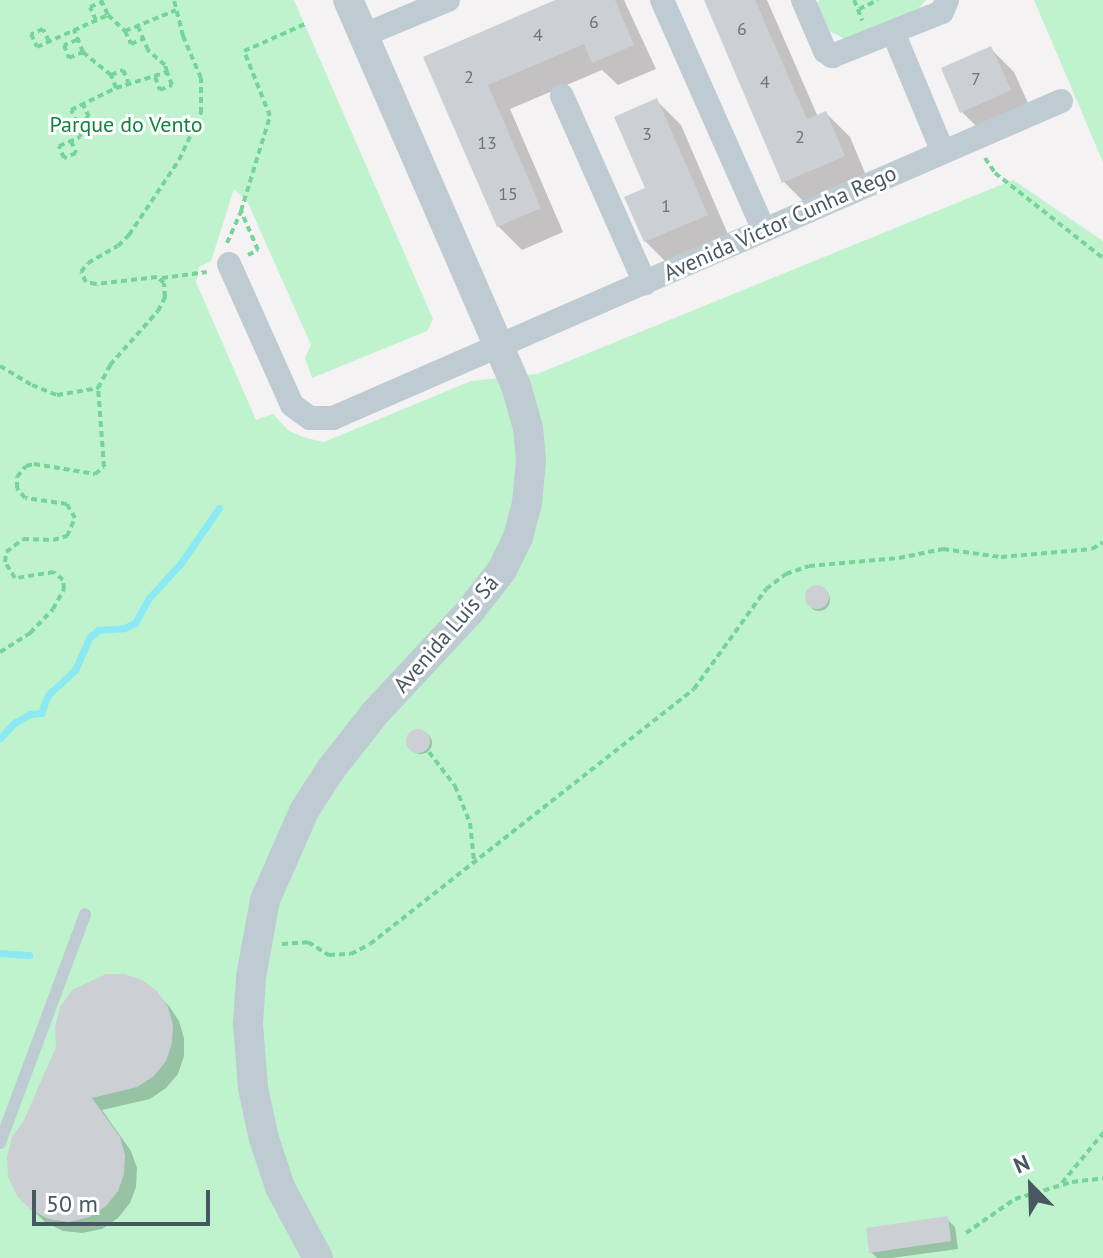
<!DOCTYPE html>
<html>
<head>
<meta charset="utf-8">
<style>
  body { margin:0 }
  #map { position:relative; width:1103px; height:1258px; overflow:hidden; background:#f4f2f2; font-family:"PT Sans",sans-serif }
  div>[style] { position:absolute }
  .green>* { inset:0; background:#bff3cd }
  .shadow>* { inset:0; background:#0003 }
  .round { border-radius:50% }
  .stream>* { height:7px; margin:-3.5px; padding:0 3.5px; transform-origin:3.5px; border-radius:3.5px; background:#8ae9f3 }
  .building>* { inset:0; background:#ccd0d5 }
  .path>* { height:4px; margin-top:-2px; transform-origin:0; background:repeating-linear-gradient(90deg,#75d49a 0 6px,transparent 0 10px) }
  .service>* { height:12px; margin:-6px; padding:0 6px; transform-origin:6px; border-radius:6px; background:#bfcbd2 }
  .minor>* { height:24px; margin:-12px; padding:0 12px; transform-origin:12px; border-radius:12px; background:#bfcbd2 }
  .tertiary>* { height:30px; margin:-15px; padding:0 15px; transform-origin:15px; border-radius:15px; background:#bfcbd2 }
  span { translate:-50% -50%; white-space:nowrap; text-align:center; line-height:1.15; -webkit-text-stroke:6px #fff; paint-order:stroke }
  .number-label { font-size:18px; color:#69767e }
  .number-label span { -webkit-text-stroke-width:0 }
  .park-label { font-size:22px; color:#11843e }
  .street-label { font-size:22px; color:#485861 }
  .north { position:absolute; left:991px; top:1146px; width:80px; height:80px; -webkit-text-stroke:6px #fff; paint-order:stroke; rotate:337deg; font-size:22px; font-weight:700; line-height:32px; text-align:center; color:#485861 }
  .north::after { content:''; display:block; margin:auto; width:28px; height:36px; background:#485861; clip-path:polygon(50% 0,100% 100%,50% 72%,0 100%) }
  .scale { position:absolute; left:32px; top:1190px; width:178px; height:36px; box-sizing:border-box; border:4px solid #485861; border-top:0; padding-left:10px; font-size:24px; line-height:28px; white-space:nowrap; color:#485861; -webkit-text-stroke:6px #fff; paint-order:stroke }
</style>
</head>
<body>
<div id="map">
  <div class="green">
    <i style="clip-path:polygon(0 0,294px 0,433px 319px,427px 331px,312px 378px,305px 358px,311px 345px,248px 203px,234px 189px,211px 261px,199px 267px,196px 282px,256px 420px,273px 414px,289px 431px,306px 438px,324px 442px,471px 381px,537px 374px,1013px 180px,1103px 241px,1103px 1258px,0 1258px)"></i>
    <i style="clip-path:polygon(819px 0,926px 0,917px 10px,845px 39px,827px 30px,817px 5px)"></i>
    <i style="clip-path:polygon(1034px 0,1103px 0,1103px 162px)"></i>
  </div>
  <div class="shadow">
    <i style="clip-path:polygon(560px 0,624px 0,656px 69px,618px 85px,602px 70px,510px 109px,563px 232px,522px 250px,498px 226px,426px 58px)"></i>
    <i style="clip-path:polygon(706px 0,767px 0,818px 117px,826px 113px,850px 137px,868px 180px,808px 206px,784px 182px)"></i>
    <i style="clip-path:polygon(990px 48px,1014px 72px,1033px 114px,985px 135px,961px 111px)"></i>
    <i style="clip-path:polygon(657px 101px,681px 125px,730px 239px,669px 265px,645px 241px)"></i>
    <i class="round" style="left:808px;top:589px;width:22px;height:22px"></i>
    <i class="round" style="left:410px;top:732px;width:22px;height:22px"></i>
    <i style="clip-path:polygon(106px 976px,156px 993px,169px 1006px,179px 1021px,184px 1038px,184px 1056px,178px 1074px,166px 1088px,150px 1099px,102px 1110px,131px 1151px,137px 1168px,136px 1187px,130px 1203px,118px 1218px,102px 1229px,82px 1233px,63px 1231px,45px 1222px,32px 1209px,26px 1122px,59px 1047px,74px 992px)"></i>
    <i style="clip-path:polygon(947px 1219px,955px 1227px,958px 1249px,891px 1258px,877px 1258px,871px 1252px)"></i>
  </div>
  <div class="stream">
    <i style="left:0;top:738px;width:21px;rotate:-47deg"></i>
    <i style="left:14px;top:723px;width:18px;rotate:-29deg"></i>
    <i style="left:30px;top:714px;width:11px;rotate:-5deg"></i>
    <i style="left:41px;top:713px;width:19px;rotate:-69deg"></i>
    <i style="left:48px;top:695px;width:37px;rotate:-43deg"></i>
    <i style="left:75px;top:670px;width:36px;rotate:-66deg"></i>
    <i style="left:90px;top:637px;width:11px;rotate:-41deg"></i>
    <i style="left:98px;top:630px;width:26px;rotate:-4deg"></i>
    <i style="left:124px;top:628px;width:12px;rotate:-24deg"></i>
    <i style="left:135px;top:623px;width:29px;rotate:-61deg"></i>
    <i style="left:149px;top:598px;width:47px;rotate:-47.6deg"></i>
    <i style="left:181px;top:563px;width:67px;rotate:-55.4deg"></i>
    <i style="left:0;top:953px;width:29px;rotate:4deg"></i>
  </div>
  <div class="building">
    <i style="clip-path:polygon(555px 0,615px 0,634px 45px,592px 63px,584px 44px,488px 85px,541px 208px,497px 227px,423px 57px)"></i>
    <i style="clip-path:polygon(704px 0,755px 0,807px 119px,826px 111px,845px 156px,782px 183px)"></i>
    <i style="clip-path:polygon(991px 46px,1011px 90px,960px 113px,941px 68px)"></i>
    <i style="clip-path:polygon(657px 98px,708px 215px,644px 242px,624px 197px,645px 188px,614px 117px)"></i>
    <i class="round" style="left:805px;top:585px;width:24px;height:24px"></i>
    <i class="round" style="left:406px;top:729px;width:24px;height:24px"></i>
    <i style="clip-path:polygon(106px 974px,124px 974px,142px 980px,157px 991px,168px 1007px,173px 1025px,172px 1043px,166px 1061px,154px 1076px,137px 1087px,92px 1098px,120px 1137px,125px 1155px,124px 1174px,118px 1191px,106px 1206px,89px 1217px,69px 1222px,49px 1219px,31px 1210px,17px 1196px,8px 1177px,7px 1157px,12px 1137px,24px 1120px,56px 1047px,55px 1027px,60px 1007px,72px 990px)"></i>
    <i style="clip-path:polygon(948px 1216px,951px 1241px,869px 1253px,866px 1228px)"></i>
  </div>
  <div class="path">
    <i style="left:101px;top:0;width:17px;rotate:65deg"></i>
    <i style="left:108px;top:15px;width:23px;rotate:43deg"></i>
    <i style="left:125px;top:31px;width:55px;rotate:-22.4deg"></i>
    <i style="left:854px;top:0;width:22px;rotate:68deg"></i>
    <i style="left:859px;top:9px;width:21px;rotate:-25deg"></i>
    <i style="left:96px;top:20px;width:14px;rotate:-115deg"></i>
    <i style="left:90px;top:7px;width:13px;rotate:-23deg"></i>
    <i style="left:125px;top:31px;width:14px;rotate:65deg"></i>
    <i style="left:131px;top:44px;width:13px;rotate:-23deg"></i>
    <i style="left:77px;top:40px;width:14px;rotate:159deg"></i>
    <i style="left:64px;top:45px;width:14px;rotate:69deg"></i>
    <i style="left:69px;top:58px;width:15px;rotate:-23deg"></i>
    <i style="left:49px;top:41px;width:13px;rotate:-117deg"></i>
    <i style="left:43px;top:29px;width:13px;rotate:157deg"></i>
    <i style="left:31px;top:34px;width:14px;rotate:65deg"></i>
    <i style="left:37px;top:47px;width:78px;rotate:-24.3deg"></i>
    <i style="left:111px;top:75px;width:13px;rotate:-23deg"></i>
    <i style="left:123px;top:70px;width:13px;rotate:67deg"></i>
    <i style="left:155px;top:77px;width:14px;rotate:69deg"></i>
    <i style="left:160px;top:90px;width:13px;rotate:-23deg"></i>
    <i style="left:172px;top:85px;width:14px;rotate:-111deg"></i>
    <i style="left:116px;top:88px;width:53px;rotate:-17.4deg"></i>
    <i style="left:167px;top:72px;width:7px;rotate:-106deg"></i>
    <i style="left:165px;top:65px;width:23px;rotate:-139deg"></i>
    <i style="left:148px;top:50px;width:26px;rotate:-113deg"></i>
    <i style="left:77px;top:123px;width:13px;rotate:-27deg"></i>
    <i style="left:89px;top:117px;width:14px;rotate:-115deg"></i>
    <i style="left:71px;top:141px;width:13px;rotate:67deg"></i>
    <i style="left:76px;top:153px;width:13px;rotate:157deg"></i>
    <i style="left:64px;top:158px;width:13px;rotate:-113deg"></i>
    <i style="left:59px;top:146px;width:23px;rotate:-23deg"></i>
    <i style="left:80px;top:137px;width:5px;rotate:-79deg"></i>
    <i style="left:81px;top:132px;width:24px;rotate:-114deg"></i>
    <i style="left:71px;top:110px;width:50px;rotate:-26.1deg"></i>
    <i style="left:116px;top:88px;width:14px;rotate:-111deg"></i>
    <i style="left:111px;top:75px;width:36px;rotate:-141deg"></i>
    <i style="left:83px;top:52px;width:24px;rotate:-112deg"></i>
    <i style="left:985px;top:158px;width:18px;rotate:56deg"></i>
    <i style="left:995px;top:173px;width:137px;rotate:38.2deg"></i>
    <i style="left:227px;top:243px;width:35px;rotate:-66deg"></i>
    <i style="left:248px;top:255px;width:11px;rotate:-27deg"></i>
    <i style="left:258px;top:250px;width:43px;rotate:-113.6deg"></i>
    <i style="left:241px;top:211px;width:99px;rotate:-73deg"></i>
    <i style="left:270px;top:116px;width:70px;rotate:-111.8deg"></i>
    <i style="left:244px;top:51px;width:67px;rotate:-23.9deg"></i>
    <i style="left:162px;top:278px;width:45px;rotate:-7.6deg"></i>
    <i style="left:0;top:366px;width:37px;rotate:31deg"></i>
    <i style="left:32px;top:385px;width:27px;rotate:22deg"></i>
    <i style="left:57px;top:395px;width:42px;rotate:-9.7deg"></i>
    <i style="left:0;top:652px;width:36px;rotate:-32deg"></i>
    <i style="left:30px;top:633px;width:33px;rotate:-46deg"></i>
    <i style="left:53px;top:609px;width:23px;rotate:-61deg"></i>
    <i style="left:64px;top:589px;width:9px;rotate:-96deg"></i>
    <i style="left:63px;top:580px;width:12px;rotate:-138deg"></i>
    <i style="left:54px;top:572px;width:39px;rotate:171deg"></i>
    <i style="left:15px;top:578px;width:19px;rotate:-122deg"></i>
    <i style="left:5px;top:562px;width:10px;rotate:-84deg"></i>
    <i style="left:6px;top:552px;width:21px;rotate:-37deg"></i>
    <i style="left:23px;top:539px;width:30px;rotate:2deg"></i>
    <i style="left:53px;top:540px;width:15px;rotate:-16deg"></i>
    <i style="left:67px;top:536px;width:20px;rotate:-66deg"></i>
    <i style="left:75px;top:518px;width:16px;rotate:-120deg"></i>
    <i style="left:67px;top:504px;width:42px;rotate:-171.9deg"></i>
    <i style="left:25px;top:498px;width:13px;rotate:-129deg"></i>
    <i style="left:17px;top:488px;width:11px;rotate:-90deg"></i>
    <i style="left:17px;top:477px;width:14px;rotate:-51deg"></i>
    <i style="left:26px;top:466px;width:8px;rotate:-14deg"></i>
    <i style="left:34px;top:464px;width:62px;rotate:9.3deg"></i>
    <i style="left:95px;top:474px;width:11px;rotate:-38deg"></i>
    <i style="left:104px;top:467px;width:79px;rotate:-94.3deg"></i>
    <i style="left:98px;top:388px;width:26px;rotate:-62deg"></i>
    <i style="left:110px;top:365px;width:72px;rotate:-48.4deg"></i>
    <i style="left:158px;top:311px;width:16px;rotate:-63deg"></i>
    <i style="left:165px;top:297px;width:14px;rotate:-94deg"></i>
    <i style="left:164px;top:283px;width:9px;rotate:-139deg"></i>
    <i style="left:157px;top:277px;width:61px;rotate:173.5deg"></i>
    <i style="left:96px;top:284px;width:10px;rotate:-169deg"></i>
    <i style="left:86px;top:282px;width:11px;rotate:-117deg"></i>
    <i style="left:81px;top:272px;width:11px;rotate:-52deg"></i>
    <i style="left:88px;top:263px;width:34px;rotate:-30deg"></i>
    <i style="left:118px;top:246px;width:16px;rotate:-45deg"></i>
    <i style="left:129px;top:235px;width:90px;rotate:-56.3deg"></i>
    <i style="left:179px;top:160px;width:52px;rotate:-64.9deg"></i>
    <i style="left:201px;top:113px;width:35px;rotate:-90deg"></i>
    <i style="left:201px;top:78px;width:46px;rotate:-113.2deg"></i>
    <i style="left:183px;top:36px;width:37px;rotate:-104deg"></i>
    <i style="left:429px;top:752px;width:43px;rotate:52.6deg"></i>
    <i style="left:455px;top:786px;width:40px;rotate:68deg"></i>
    <i style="left:470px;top:823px;width:38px;rotate:84deg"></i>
    <i style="left:282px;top:944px;width:26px;rotate:-4deg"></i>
    <i style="left:308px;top:942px;width:25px;rotate:32deg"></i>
    <i style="left:329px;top:955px;width:22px;rotate:-3deg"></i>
    <i style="left:351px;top:954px;width:21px;rotate:-28deg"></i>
    <i style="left:370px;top:944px;width:412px;rotate:-38.2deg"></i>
    <i style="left:694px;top:689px;width:123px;rotate:-54.2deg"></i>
    <i style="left:766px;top:589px;width:25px;rotate:-37deg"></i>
    <i style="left:786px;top:574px;width:24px;rotate:-19deg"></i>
    <i style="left:809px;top:566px;width:90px;rotate:-5.1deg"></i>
    <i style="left:899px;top:558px;width:45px;rotate:-11.6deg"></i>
    <i style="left:943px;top:549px;width:59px;rotate:7.9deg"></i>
    <i style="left:1001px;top:557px;width:91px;rotate:-5deg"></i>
    <i style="left:1092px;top:549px;width:13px;rotate:-32deg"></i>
    <i style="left:1062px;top:1183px;width:65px;rotate:-50.6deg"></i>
    <i style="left:966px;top:1233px;width:60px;rotate:-34.8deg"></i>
    <i style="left:1015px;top:1199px;width:59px;rotate:-16.6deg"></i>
    <i style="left:1072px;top:1182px;width:31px;rotate:-7deg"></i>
  </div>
  <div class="service">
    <i style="left:0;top:1143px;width:244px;rotate:-69.6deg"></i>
  </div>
  <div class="minor">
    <i style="left:662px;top:0;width:252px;rotate:66.1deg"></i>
    <i style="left:803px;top:0;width:56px;rotate:66.7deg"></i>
    <i style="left:825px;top:51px;width:9px;rotate:36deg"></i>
    <i style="left:832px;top:56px;width:118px;rotate:-21.8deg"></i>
    <i style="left:942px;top:12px;width:13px;rotate:-67deg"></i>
    <i style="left:893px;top:32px;width:130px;rotate:67.4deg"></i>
    <i style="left:364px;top:35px;width:91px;rotate:-22.6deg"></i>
    <i style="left:562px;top:96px;width:205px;rotate:66.1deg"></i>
    <i style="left:229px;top:264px;width:154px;rotate:65.9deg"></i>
    <i style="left:292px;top:405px;width:22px;rotate:36deg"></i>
    <i style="left:310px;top:418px;width:23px"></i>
    <i style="left:333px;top:418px;width:794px;rotate:-23.53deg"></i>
  </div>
  <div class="tertiary">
    <i style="left:318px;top:1258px;width:81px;rotate:-118.2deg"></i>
    <i style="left:280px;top:1187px;width:51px;rotate:-108.4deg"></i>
    <i style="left:264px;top:1139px;width:52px;rotate:-102.2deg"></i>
    <i style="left:253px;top:1088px;width:64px;rotate:-94.5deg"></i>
    <i style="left:248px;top:1024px;width:47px;rotate:-86.3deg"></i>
    <i style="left:251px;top:977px;width:78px;rotate:-79.7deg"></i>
    <i style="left:265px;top:900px;width:97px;rotate:-66.3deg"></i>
    <i style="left:304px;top:811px;width:50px;rotate:-57.3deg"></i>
    <i style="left:331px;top:769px;width:71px;rotate:-51.8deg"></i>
    <i style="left:375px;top:713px;width:139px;rotate:-47deg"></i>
    <i style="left:470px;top:611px;width:52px;rotate:-52deg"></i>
    <i style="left:502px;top:570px;width:37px;rotate:-64deg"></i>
    <i style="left:518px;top:537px;width:35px;rotate:-75deg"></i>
    <i style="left:527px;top:503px;width:42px;rotate:-84.6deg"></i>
    <i style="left:531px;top:461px;width:33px;rotate:-95deg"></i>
    <i style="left:528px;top:428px;width:44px;rotate:-105.9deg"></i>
    <i style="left:516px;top:386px;width:421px;rotate:-113.5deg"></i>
  </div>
  <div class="number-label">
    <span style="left:594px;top:22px">6</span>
    <span style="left:742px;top:29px">6</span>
    <span style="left:538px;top:35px">4</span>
    <span style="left:469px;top:77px">2</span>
    <span style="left:976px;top:79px">7</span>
    <span style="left:765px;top:82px">4</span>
    <span style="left:647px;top:134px">3</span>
    <span style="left:800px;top:137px">2</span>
    <span style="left:487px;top:143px">13</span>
    <span style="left:508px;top:194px">15</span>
    <span style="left:666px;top:206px">1</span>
  </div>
  <div class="park-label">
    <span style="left:126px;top:125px">Parque do Vento</span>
  </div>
  <div class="street-label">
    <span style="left:780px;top:223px;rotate:-24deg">Avenida Victor Cunha Rego</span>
    <span style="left:446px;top:634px;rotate:-49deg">Avenida Luís Sá</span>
  </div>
  <div class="north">N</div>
  <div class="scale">50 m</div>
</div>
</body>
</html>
